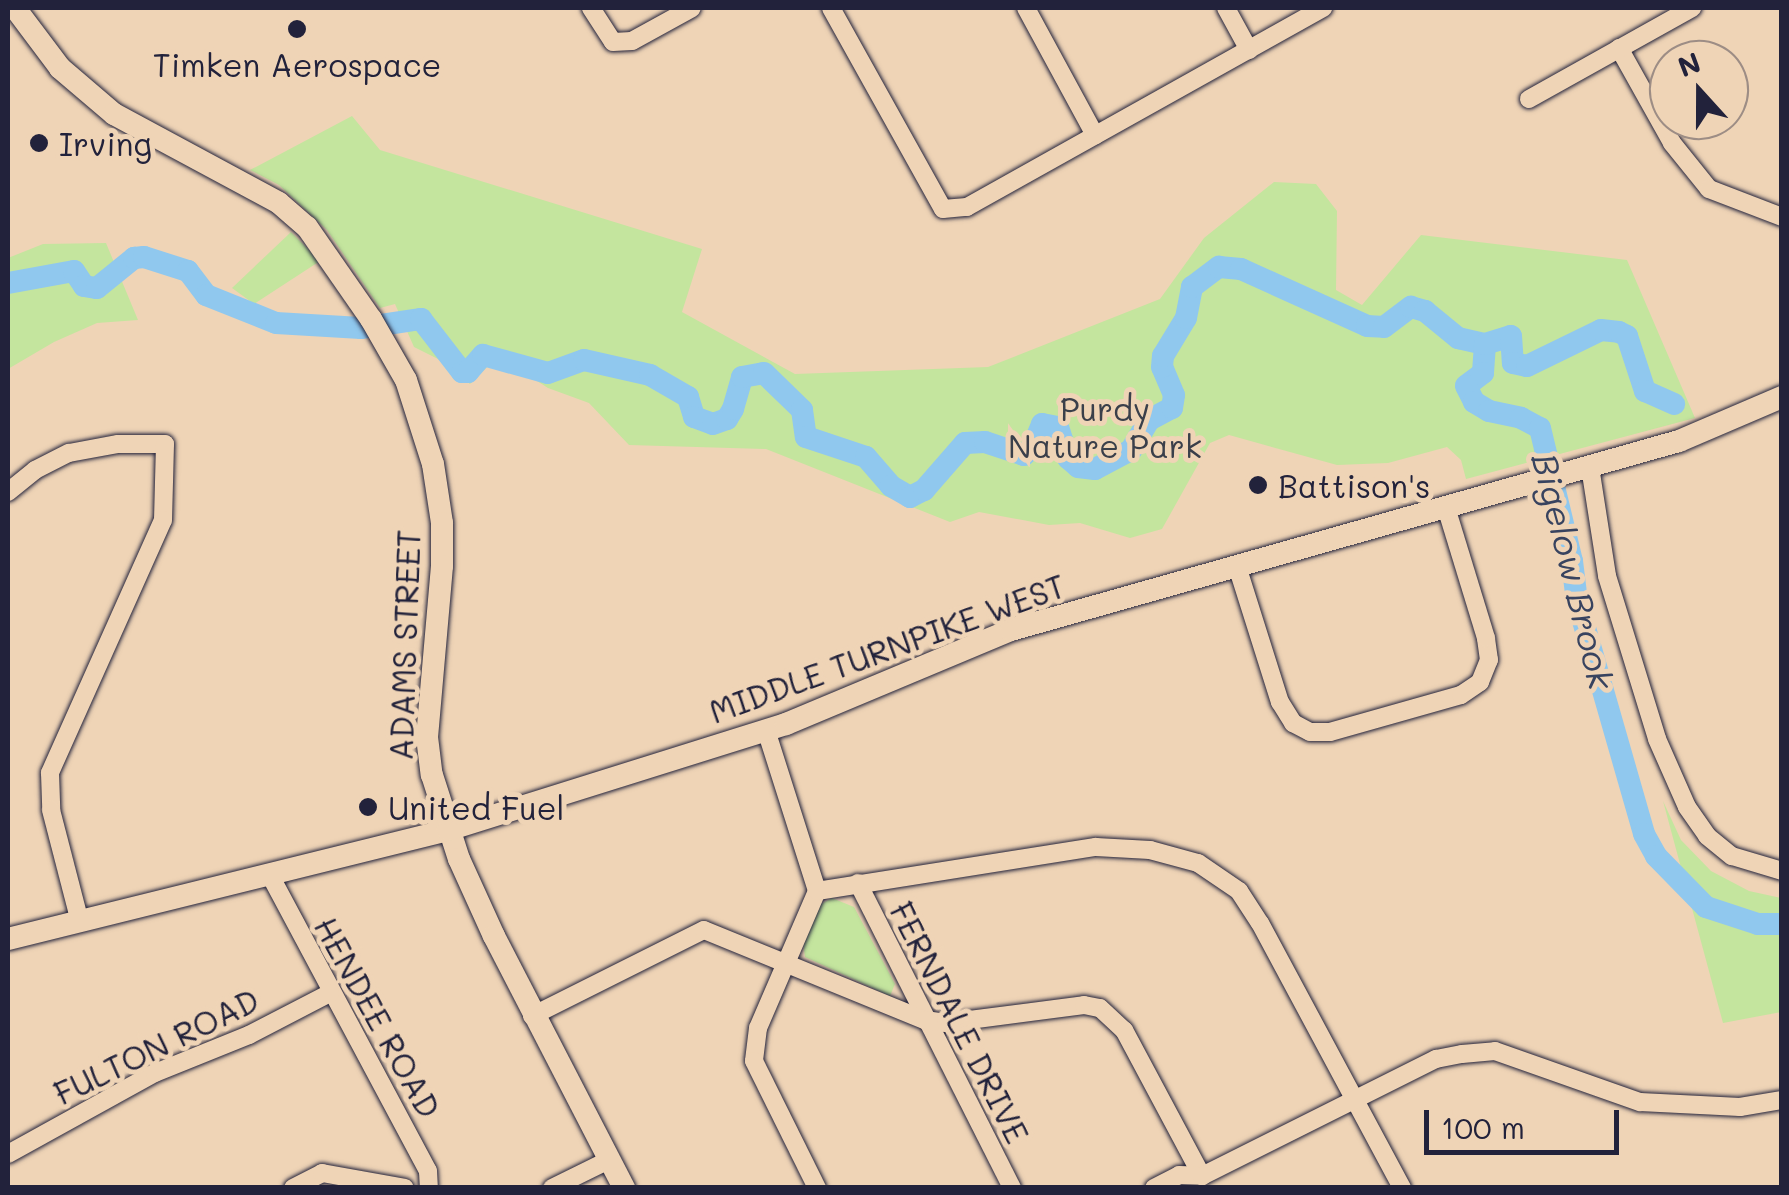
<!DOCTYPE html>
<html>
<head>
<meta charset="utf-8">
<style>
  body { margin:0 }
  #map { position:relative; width:1789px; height:1195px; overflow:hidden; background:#efd4b6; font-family:Mali,sans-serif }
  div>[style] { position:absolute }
  .green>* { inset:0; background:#c4e59e }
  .river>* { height:22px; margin:-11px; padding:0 11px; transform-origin:11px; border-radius:11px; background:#90c8ee }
  .roads { filter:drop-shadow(0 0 2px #22223b) drop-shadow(0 0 2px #22223b) }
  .minor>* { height:18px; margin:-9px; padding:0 9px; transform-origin:9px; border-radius:9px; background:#efd4b6 }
  .major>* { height:22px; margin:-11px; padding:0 11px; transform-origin:11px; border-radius:11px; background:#efd4b6 }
  .dots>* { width:28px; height:28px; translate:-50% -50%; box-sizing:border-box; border:5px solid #efd4b6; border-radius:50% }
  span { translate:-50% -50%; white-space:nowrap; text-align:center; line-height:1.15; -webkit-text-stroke:10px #efd4b6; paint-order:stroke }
  .poi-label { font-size:32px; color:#22223b }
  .left { translate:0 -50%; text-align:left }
  .park-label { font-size:32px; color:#3a3f4a }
  .street-label { font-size:32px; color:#22223b }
  .water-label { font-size:35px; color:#38435f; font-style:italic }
  .frame { position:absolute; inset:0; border:10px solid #22223b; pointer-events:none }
  .north { position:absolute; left:1649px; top:40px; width:100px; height:100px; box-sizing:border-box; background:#efd4b6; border:2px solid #9d8d85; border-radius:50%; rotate:339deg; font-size:28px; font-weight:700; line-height:40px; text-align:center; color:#22223b }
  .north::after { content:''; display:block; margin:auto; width:35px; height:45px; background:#22223b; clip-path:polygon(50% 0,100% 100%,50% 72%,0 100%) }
  .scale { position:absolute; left:1424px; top:1110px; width:195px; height:45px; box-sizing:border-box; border:5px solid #22223b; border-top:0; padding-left:12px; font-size:30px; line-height:35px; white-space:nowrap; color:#22223b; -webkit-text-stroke:8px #efd4b6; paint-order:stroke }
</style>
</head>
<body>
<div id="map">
  <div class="green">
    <i style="clip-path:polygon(352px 116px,380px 150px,702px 249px,682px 312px,795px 374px,988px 367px,1160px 299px,1204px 238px,1274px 182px,1316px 184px,1337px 211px,1336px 290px,1362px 305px,1421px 235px,1627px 260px,1695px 418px,1466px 479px,1461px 460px,1447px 447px,1388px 463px,1337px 465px,1229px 435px,1210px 443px,1162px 529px,1130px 538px,1080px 523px,1049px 525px,979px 512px,950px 522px,766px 449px,629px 445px,589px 403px,548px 388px,498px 356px,470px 384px,438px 359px,414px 347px,395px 304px,380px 308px,327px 230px,279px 185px,250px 170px)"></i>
    <i style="clip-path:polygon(291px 232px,320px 261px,254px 304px,232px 288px)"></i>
    <i style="clip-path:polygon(106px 243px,138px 320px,97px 323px,54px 342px,8px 369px,8px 258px,43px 244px)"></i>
    <i style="clip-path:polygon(1663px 801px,1681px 840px,1711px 871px,1749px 891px,1781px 898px,1781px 1012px,1723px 1023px)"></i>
    <i style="clip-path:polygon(832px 898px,854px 907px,895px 984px,890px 996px,805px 957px,803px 943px,821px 904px)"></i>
  </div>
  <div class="river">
    <i style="left:8px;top:283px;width:67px;rotate:-10.3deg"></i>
    <i style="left:74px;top:271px;width:18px;rotate:56deg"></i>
    <i style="left:84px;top:286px;width:13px;rotate:9deg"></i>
    <i style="left:97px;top:288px;width:48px;rotate:-39deg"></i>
    <i style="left:134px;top:258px;width:10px;rotate:-6deg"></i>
    <i style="left:144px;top:257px;width:46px;rotate:17.7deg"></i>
    <i style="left:188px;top:271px;width:30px;rotate:53deg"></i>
    <i style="left:206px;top:295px;width:75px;rotate:21.8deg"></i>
    <i style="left:276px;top:323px;width:85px;rotate:3.4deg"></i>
    <i style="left:361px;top:328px;width:61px;rotate:-8.5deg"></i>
    <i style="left:421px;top:319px;width:67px;rotate:52.3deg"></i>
    <i style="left:462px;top:372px;width:6px"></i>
    <i style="left:468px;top:372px;width:23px;rotate:-49deg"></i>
    <i style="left:483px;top:355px;width:67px;rotate:15.5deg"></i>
    <i style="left:548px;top:373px;width:38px;rotate:-20deg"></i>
    <i style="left:584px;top:360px;width:68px;rotate:12.8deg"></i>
    <i style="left:650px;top:375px;width:44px;rotate:30.1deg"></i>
    <i style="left:688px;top:397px;width:21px;rotate:73deg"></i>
    <i style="left:694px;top:417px;width:20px;rotate:20deg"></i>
    <i style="left:713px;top:424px;width:15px;rotate:-20deg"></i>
    <i style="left:727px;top:419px;width:12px;rotate:-59deg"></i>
    <i style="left:733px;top:409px;width:33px;rotate:-74deg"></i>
    <i style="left:742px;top:377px;width:22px;rotate:-10deg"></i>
    <i style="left:764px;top:373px;width:53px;rotate:44.2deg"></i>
    <i style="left:802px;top:410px;width:27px;rotate:82deg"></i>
    <i style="left:806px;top:437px;width:63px;rotate:18.4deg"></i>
    <i style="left:866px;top:457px;width:38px;rotate:49deg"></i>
    <i style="left:891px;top:486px;width:22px;rotate:30deg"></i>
    <i style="left:910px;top:497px;width:16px;rotate:-27deg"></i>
    <i style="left:924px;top:490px;width:62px;rotate:-48.9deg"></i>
    <i style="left:965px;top:443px;width:20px;rotate:-3deg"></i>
    <i style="left:985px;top:442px;width:41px;rotate:18.4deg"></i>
    <i style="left:1024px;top:455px;width:11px;rotate:-41deg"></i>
    <i style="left:1032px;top:448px;width:26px;rotate:-67deg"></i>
    <i style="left:1042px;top:424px;width:16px;rotate:11deg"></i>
    <i style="left:1058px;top:427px;width:33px;rotate:72deg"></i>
    <i style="left:1068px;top:458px;width:13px;rotate:42deg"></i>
    <i style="left:1078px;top:467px;width:17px;rotate:7deg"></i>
    <i style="left:1095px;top:469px;width:41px;rotate:-27.8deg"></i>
    <i style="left:1131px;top:450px;width:35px;rotate:-59deg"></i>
    <i style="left:1149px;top:420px;width:26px;rotate:-28deg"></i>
    <i style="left:1172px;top:408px;width:13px;rotate:-81deg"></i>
    <i style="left:1174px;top:395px;width:30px;rotate:-113deg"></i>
    <i style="left:1162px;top:367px;width:11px;rotate:-85deg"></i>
    <i style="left:1163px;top:356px;width:44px;rotate:-58.8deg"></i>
    <i style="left:1186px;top:318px;width:32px;rotate:-79deg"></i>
    <i style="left:1192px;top:287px;width:34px;rotate:-37deg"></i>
    <i style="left:1219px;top:267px;width:22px;rotate:5deg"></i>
    <i style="left:1241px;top:269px;width:138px;rotate:24.3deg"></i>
    <i style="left:1367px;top:326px;width:17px;rotate:3deg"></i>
    <i style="left:1384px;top:327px;width:34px;rotate:-37deg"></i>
    <i style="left:1411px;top:307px;width:15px;rotate:16deg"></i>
    <i style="left:1425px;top:311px;width:43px;rotate:39.3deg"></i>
    <i style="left:1458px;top:338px;width:28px;rotate:13deg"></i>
    <i style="left:1485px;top:344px;width:29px;rotate:94deg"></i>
    <i style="left:1483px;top:373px;width:21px;rotate:143deg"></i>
    <i style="left:1466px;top:386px;width:18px;rotate:63deg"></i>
    <i style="left:1474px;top:402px;width:17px;rotate:31deg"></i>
    <i style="left:1489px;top:411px;width:33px;rotate:12deg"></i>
    <i style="left:1521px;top:418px;width:21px;rotate:28deg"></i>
    <i style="left:1540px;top:428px;width:137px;rotate:76.5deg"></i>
    <i style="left:1572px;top:561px;width:39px;rotate:83deg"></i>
    <i style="left:1577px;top:600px;width:243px;rotate:74deg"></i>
    <i style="left:1644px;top:834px;width:25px;rotate:61deg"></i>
    <i style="left:1656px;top:856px;width:71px;rotate:45.6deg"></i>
    <i style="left:1706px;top:907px;width:55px;rotate:18.1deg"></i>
    <i style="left:1758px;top:924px;width:24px"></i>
    <i style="left:1485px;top:344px;width:27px;rotate:-17deg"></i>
    <i style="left:1511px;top:336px;width:27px;rotate:86deg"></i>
    <i style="left:1513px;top:363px;width:14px;rotate:12deg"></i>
    <i style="left:1527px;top:366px;width:82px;rotate:-25.9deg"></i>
    <i style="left:1601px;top:330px;width:18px;rotate:6deg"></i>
    <i style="left:1619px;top:332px;width:9px;rotate:27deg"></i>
    <i style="left:1627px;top:336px;width:58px;rotate:71.9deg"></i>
    <i style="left:1645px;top:391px;width:32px;rotate:24deg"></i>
  </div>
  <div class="roads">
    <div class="minor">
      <i style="left:591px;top:8px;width:40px;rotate:57.1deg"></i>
      <i style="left:613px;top:42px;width:19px;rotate:-3deg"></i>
      <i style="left:632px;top:41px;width:68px;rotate:-28.8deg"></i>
      <i style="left:831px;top:8px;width:230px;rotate:60.9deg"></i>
      <i style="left:943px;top:209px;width:24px;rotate:-5deg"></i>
      <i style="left:967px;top:207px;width:408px;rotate:-29.2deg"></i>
      <i style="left:1026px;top:8px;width:145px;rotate:61.5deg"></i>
      <i style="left:1226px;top:8px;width:48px;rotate:61.3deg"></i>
      <i style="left:1619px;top:48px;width:109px;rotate:60.8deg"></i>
      <i style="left:1672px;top:143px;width:59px;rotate:51.2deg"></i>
      <i style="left:1709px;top:189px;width:78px;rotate:21deg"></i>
      <i style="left:1529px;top:99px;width:187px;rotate:-29.2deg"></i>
      <i style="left:1590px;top:467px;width:110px;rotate:81.1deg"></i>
      <i style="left:1607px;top:576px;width:170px;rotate:72.9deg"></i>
      <i style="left:1657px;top:739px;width:74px;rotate:66.2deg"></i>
      <i style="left:1687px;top:807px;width:35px;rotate:55deg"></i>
      <i style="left:1707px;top:836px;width:32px;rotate:39deg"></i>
      <i style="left:1732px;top:856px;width:52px;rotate:16.7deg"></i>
      <i style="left:8px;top:492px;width:35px;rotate:-39deg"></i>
      <i style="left:35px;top:470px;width:38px;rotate:-27deg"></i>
      <i style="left:69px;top:453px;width:50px;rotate:-10.4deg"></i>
      <i style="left:118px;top:444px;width:47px"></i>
      <i style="left:165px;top:444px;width:76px;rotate:91.5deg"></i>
      <i style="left:163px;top:520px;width:277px;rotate:114.1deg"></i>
      <i style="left:50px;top:773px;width:37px;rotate:88deg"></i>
      <i style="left:51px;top:810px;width:116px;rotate:75.5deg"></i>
      <i style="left:1237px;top:566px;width:143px;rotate:72.5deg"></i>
      <i style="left:1280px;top:702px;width:25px;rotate:58deg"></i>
      <i style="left:1293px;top:723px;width:19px;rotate:28deg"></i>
      <i style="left:1310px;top:732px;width:20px"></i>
      <i style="left:1330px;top:732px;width:136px;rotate:-15.8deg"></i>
      <i style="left:1461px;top:695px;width:23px;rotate:-34deg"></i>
      <i style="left:1480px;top:682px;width:24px;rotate:-68deg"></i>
      <i style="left:1489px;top:660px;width:22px;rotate:-98deg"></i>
      <i style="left:1486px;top:638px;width:137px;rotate:-107deg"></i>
      <i style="left:766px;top:730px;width:169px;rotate:72.4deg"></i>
      <i style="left:817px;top:891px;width:149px;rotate:113.3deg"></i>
      <i style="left:758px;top:1028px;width:33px;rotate:97deg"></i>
      <i style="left:754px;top:1061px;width:142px;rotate:63.6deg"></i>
      <i style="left:271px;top:877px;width:333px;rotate:61.9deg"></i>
      <i style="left:428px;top:1171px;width:17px;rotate:87deg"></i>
      <i style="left:858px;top:883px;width:342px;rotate:63.2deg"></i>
      <i style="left:817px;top:891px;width:282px;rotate:-9deg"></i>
      <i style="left:1096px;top:847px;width:54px;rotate:3.2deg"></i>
      <i style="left:1150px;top:850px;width:50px;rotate:15.2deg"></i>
      <i style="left:1198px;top:863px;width:50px;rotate:34.3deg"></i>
      <i style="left:1239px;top:891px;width:38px;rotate:57deg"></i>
      <i style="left:1260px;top:923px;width:301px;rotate:61.8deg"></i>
      <i style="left:532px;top:1016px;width:192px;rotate:-26.6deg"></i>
      <i style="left:704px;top:930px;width:239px;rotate:22.2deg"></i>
      <i style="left:925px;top:1020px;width:21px;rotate:8deg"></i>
      <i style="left:946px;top:1023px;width:139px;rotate:-7.4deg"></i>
      <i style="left:1084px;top:1005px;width:16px;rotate:11deg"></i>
      <i style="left:1100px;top:1008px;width:33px;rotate:43deg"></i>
      <i style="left:1124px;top:1030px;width:166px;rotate:61.9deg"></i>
      <i style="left:8px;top:1154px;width:168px;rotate:-28.9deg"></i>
      <i style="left:155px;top:1073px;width:101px;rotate:-22deg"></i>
      <i style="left:249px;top:1035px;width:91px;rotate:-27.4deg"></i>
      <i style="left:293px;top:1188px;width:33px;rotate:-27deg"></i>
      <i style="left:322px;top:1173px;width:84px;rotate:10.2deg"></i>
      <i style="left:552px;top:1188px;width:64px;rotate:-26.2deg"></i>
      <i style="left:1154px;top:1188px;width:28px;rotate:-27deg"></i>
      <i style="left:1179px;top:1175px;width:23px;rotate:2deg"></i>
      <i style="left:1202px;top:1176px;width:262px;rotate:-26.6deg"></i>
      <i style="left:1436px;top:1059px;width:26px;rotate:-11deg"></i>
      <i style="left:1462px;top:1054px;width:33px;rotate:-5deg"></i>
      <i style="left:1495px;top:1051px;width:154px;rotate:19.4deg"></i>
      <i style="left:1640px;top:1102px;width:100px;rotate:2.9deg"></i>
      <i style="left:1740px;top:1107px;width:43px;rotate:-9.5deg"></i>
    </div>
    <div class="major">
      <i style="left:15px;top:8px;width:75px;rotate:53.1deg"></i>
      <i style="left:60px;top:68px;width:71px;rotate:40.4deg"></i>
      <i style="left:114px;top:114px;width:187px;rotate:28.3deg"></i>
      <i style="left:279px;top:203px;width:37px;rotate:41deg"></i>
      <i style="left:307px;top:227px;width:112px;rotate:55.2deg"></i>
      <i style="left:371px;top:319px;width:70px;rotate:60.2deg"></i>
      <i style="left:406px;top:380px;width:88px;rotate:72.2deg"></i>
      <i style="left:433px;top:464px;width:60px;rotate:81.3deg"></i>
      <i style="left:442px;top:523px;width:43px;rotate:90deg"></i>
      <i style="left:442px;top:566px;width:172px;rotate:95deg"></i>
      <i style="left:427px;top:737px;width:38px;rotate:83deg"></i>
      <i style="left:432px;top:775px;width:88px;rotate:72.2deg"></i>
      <i style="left:459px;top:859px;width:85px;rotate:65.6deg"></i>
      <i style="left:494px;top:936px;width:284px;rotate:62.7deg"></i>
      <i style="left:8px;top:939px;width:453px;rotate:-13.9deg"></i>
      <i style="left:448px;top:830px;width:354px;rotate:-17.4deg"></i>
      <i style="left:786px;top:724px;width:244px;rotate:-22.7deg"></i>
      <i style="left:1011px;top:630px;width:694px;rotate:-15.8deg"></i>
      <i style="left:1679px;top:441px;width:112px;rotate:-23.1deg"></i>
    </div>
  </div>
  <div class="dots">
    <i style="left:297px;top:29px;background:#22223b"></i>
    <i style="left:39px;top:143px;background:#22223b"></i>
    <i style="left:1258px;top:485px;background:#22223b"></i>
    <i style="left:368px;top:807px;background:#22223b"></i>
  </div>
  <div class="poi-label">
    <span style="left:297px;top:64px">Timken Aerospace</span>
    <span class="left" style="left:59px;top:143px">Irving</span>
    <span class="left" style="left:1278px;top:485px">Battison's</span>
    <span class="left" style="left:388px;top:807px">United Fuel</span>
  </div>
  <div class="park-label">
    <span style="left:1105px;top:427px">Purdy<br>Nature Park</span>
  </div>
  <div class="street-label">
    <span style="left:404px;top:645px;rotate:-88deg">ADAMS STREET</span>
    <span style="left:887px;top:648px;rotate:-20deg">MIDDLE TURNPIKE WEST</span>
    <span style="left:378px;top:1017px;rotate:61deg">HENDEE ROAD</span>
    <span style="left:960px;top:1022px;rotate:63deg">FERNDALE DRIVE</span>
    <span style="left:156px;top:1046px;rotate:-26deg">FULTON ROAD</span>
  </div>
  <div class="water-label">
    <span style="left:1574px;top:571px;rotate:76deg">Bigelow Brook</span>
  </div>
  <div class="frame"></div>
  <div class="north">N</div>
  <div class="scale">100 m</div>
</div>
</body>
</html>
